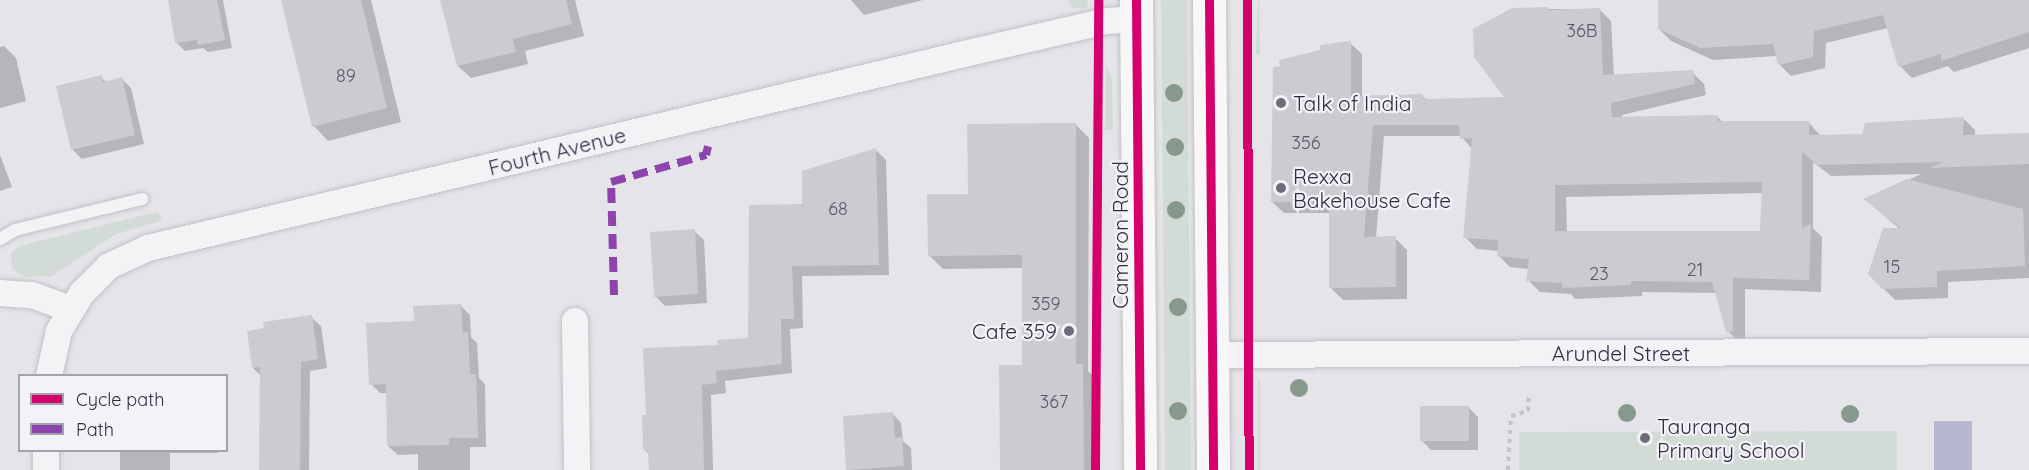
<!DOCTYPE html>
<html>
<head>
<meta charset="utf-8">
<style>
  body { margin:0 }
  #map { position:relative; width:2029px; height:470px; overflow:hidden; background:#e4e4e9; font-family:Quicksand,sans-serif }
  div>[style] { position:absolute }
  .green>* { inset:0; background:#d3dbd6 }
  .water>* { inset:0; background:#b5b8d0 }
  .shadow>* { inset:0; background:#0003 }
  .building>* { inset:0; background:#cbcbd1 }
  .path>* { height:4px; margin-top:-2px; transform-origin:0; background:repeating-linear-gradient(90deg,#c3c3c8 0 4.5px,transparent 0 9px) }
  .roads { filter:drop-shadow(0 0 2px #c1c1c5) drop-shadow(0 0 2px #c1c1c5) }
  .lane>* { height:12px; margin:-6px; padding:0 6px; transform-origin:6px; border-radius:6px; background:#f3f3f5 }
  .street>* { height:26px; margin:-13px; padding:0 13px; transform-origin:13px; border-radius:13px; background:#f3f3f5 }
  .secondary>* { height:33px; margin:-16.5px; padding:0 16.5px; transform-origin:16.5px; border-radius:16.5px; background:#f7f7f7 }
  .quiet>* { height:8px; margin-top:-4px; transform-origin:0; background:repeating-linear-gradient(90deg,#8e44ad 0 15px,transparent 0 23px) }
  .cycleway>* { height:9px; margin:-4.5px; padding:0 4.5px; transform-origin:4.5px; border-radius:4.5px; background:#d6006c }
  .trees>* { width:18px; height:18px; margin:-9px; border-radius:50%; background:#87998d }
  .dots>* { width:16px; height:16px; translate:-50% -50%; box-sizing:border-box; border:3px solid #f2f2f7; border-radius:50% }
  span { translate:-50% -50%; white-space:nowrap; text-align:center; line-height:1.15; -webkit-text-stroke:4.5px #f2f2f7; paint-order:stroke }
  .number-label { font-size:18px; color:#565666 }
  .number-label span { -webkit-text-stroke-width:0 }
  .poi-label { font-size:21px; color:#2d2c40 }
  .left { translate:0 -50%; text-align:left }
  .right { translate:-100% -50%; text-align:right }
  .street-label { font-size:21px; color:#2d2c40 }
  .legend { position:absolute; left:18px; top:374px; width:210px; height:78px; box-sizing:border-box; background:#f2f2f7; border:2px solid #a3a3ae; margin:0; padding:8px 10px; list-style:none; font-size:18px; color:#2d2c40 }
  .legend li { display:flex; align-items:center; gap:12px; height:30px }
  .legend b { width:30px; border:2px solid #a3a3ae }
</style>
</head>
<body>
<div id="map">
  <div class="green">
    <i style="clip-path:polygon(1068px 0,1088px 0,1087px 8px,1073px 8px)"></i>
    <i style="clip-path:polygon(1161px 0,1187px 0,1191px 470px,1165px 470px)"></i>
    <i style="clip-path:polygon(1258px 0,1259px 2px,1260px 55px,1256px 55px)"></i>
    <i style="clip-path:polygon(1106px 65px,1112px 79px,1113px 130px,1105px 130px)"></i>
    <i style="clip-path:polygon(157px 212px,162px 218px,160px 221px,116px 234px,52px 276px,25px 277px,12px 268px,11px 253px,20px 246px)"></i>
    <i style="clip-path:polygon(1258px 379px,1260px 382px,1260px 470px,1258px 470px)"></i>
    <i style="clip-path:polygon(1897px 431px,1897px 470px,1519px 470px,1519px 432px)"></i>
  </div>
  <div class="water">
    <i style="clip-path:polygon(1934px 421px,1972px 421px,1972px 470px,1934px 470px)"></i>
  </div>
  <div class="shadow">
    <i style="clip-path:polygon(170px 0,223px 0,232px 48px,208px 52px,203px 48px,185px 51px,176px 42px)"></i>
    <i style="clip-path:polygon(282px 0,371px 0,401px 122px,328px 141px,314px 126px)"></i>
    <i style="clip-path:polygon(442px 0,575px 0,584px 36px,525px 51px,528px 64px,471px 78px,458px 66px)"></i>
    <i style="clip-path:polygon(851px 0,923px 0,864px 15px)"></i>
    <i style="clip-path:polygon(1659px 0,2029px 0,2029px 48px,1954px 72px,1948px 66px,1912px 78px,1900px 66px,1888px 28px,1826px 43px,1825px 68px,1791px 76px,1779px 64px,1777px 56px,1713px 60px,1671px 41px,1659px 29px)"></i>
    <i style="clip-path:polygon(evenodd,1513px 9px,1599px 9px,1611px 21px,1614px 76px,1692px 72px,1704px 84px,1706px 95px,1622px 115px,1622px 119px,1717px 116px,1723px 123px,1809px 123px,1821px 136px,1863px 135px,1963px 118px,1975px 130px,1975px 136px,2029px 134px,2029px 278px,1948px 282px,1948px 298px,1895px 300px,1883px 288px,1901px 230px,1866px 200px,1921px 174px,1831px 176px,1813px 162px,1813px 228px,1822px 237px,1821px 292px,1745px 289px,1745px 343px,1740px 343px,1728px 331px,1717px 293px,1642px 292px,1642px 296px,1575px 299px,1571px 294px,1540px 292px,1528px 280px,1529px 269px,1510px 267px,1498px 255px,1499px 251px,1477px 249px,1465px 237px,1472px 149px,1461px 136px,1384px 136px,1376px 238px,1395px 238px,1407px 250px,1407px 299px,1343px 300px,1331px 288px,1331px 213px,1284px 213px,1272px 202px,1350px 43px,1362px 54px,1362px 97px,1422px 96px,1427px 100px,1507px 98px,1513px 9px,1763px 193px,1762px 232px,1567px 232px,1566px 197px,1763px 193px)"></i>
    <i style="clip-path:polygon(4px 46px,16px 58px,26px 101px,0 108px,0 47px)"></i>
    <i style="clip-path:polygon(101px 77px,106px 82px,121px 78px,131px 88px,144px 144px,82px 159px,72px 149px)"></i>
    <i style="clip-path:polygon(1075px 124px,1089px 138px,1088px 371px,1095px 378px,1096px 470px,1001px 470px,1024px 366px,1023px 268px,943px 269px,929px 255px,969px 195px)"></i>
    <i style="clip-path:polygon(876px 150px,886px 160px,889px 275px,802px 276px,803px 328px,790px 329px,792px 373px,725px 381px,726px 393px,711px 395px,713px 470px,650px 470px,650px 455px,645px 450px,648px 416px,719px 346px,750px 340px,804px 206px)"></i>
    <i style="clip-path:polygon(0 155px,12px 187px,0 191px)"></i>
    <i style="clip-path:polygon(694px 231px,704px 240px,707px 303px,665px 306px,655px 296px)"></i>
    <i style="clip-path:polygon(461px 306px,470px 315px,471px 337px,477px 343px,479px 378px,485px 384px,486px 447px,470px 447px,470px 470px,418px 470px,418px 454px,398px 455px,388px 446px,387px 393px,380px 393px,371px 384px,415px 323px)"></i>
    <i style="clip-path:polygon(311px 317px,321px 326px,327px 368px,310px 371px,309px 470px,261px 470px,261px 376px,253px 368px)"></i>
    <i style="clip-path:polygon(1469px 408px,1478px 417px,1478px 450px,1431px 450px,1421px 440px)"></i>
    <i style="clip-path:polygon(892px 413px,901px 423px,903px 441px,911px 448px,912px 470px,848px 470px)"></i>
    <i style="clip-path:polygon(120px 450px,218px 450px,218px 453px,170px 453px,170px 470px,120px 470px)"></i>
  </div>
  <div class="building">
    <i style="clip-path:polygon(168px 0,217px 0,225px 40px,198px 45px,197px 40px,175px 43px)"></i>
    <i style="clip-path:polygon(281px 0,361px 0,387px 108px,312px 127px)"></i>
    <i style="clip-path:polygon(440px 0,566px 0,572px 24px,513px 39px,516px 52px,457px 66px)"></i>
    <i style="clip-path:polygon(1658px 0,2029px 0,2029px 32px,1941px 61px,1941px 54px,1898px 67px,1883px 15px,1814px 31px,1813px 57px,1778px 65px,1773px 44px,1700px 48px,1658px 29px)"></i>
    <i style="clip-path:polygon(evenodd,1549px 7px,1549px 10px,1600px 8px,1603px 75px,1693px 70px,1695px 84px,1611px 103px,1612px 117px,1717px 115px,1718px 121px,1809px 121px,1809px 135px,1862px 134px,1865px 123px,1964px 117px,1963px 135px,2029px 133px,2029px 164px,1930px 168px,1943px 162px,1818px 165px,1802px 152px,1802px 228px,1811px 224px,1809px 280px,1733px 278px,1733px 331px,1726px 332px,1712px 282px,1631px 281px,1631px 285px,1562px 288px,1562px 283px,1526px 281px,1529px 259px,1497px 256px,1498px 240px,1463px 238px,1472px 138px,1460px 139px,1459px 125px,1373px 125px,1364px 237px,1396px 236px,1396px 287px,1329px 288px,1329px 201px,1271px 202px,1273px 67px,1280px 66px,1279px 60px,1320px 50px,1320px 45px,1351px 41px,1351px 96px,1423px 94px,1423px 99px,1504px 97px,1474px 57px,1473px 29px,1512px 8px,1549px 7px,1762px 182px,1760px 231px,1555px 231px,1555px 185px,1762px 182px)"></i>
    <i style="clip-path:polygon(102px 75px,103px 82px,122px 77px,135px 135px,71px 150px,56px 86px)"></i>
    <i style="clip-path:polygon(1076px 123px,1076px 364px,1083px 364px,1084px 470px,1000px 470px,999px 365px,1022px 365px,1022px 255px,928px 256px,927px 194px,968px 194px,967px 124px)"></i>
    <i style="clip-path:polygon(876px 148px,879px 265px,792px 266px,794px 319px,781px 319px,782px 364px,716px 371px,717px 383px,702px 385px,704px 470px,649px 470px,648px 451px,643px 450px,642px 415px,646px 415px,643px 348px,718px 345px,717px 340px,748px 338px,749px 205px,802px 204px,802px 171px)"></i>
    <i style="clip-path:polygon(1907px 179px,2023px 209px,2025px 266px,1937px 271px,1937px 287px,1882px 289px,1868px 274px,1883px 228px,1901px 228px,1863px 199px)"></i>
    <i style="clip-path:polygon(695px 229px,698px 294px,654px 297px,650px 232px)"></i>
    <i style="clip-path:polygon(461px 304px,463px 333px,468px 332px,470px 374px,476px 374px,478px 438px,449px 438px,449px 445px,387px 446px,386px 384px,369px 385px,366px 323px,414px 321px,413px 306px)"></i>
    <i style="clip-path:polygon(312px 315px,318px 359px,301px 362px,300px 470px,259px 470px,260px 367px,252px 368px,247px 331px,264px 328px,263px 322px)"></i>
    <i style="clip-path:polygon(1420px 406px,1469px 406px,1469px 441px,1420px 441px)"></i>
    <i style="clip-path:polygon(893px 412px,895px 438px,902px 437px,904px 466px,846px 470px,843px 416px)"></i>
  </div>
  <div class="path">
    <i style="left:1508px;top:470px;width:54px;rotate:-86.8deg"></i>
    <i style="left:1511px;top:416px;width:18px;rotate:-16deg"></i>
    <i style="left:1528px;top:411px;width:17px;rotate:-87deg"></i>
  </div>
  <div class="roads">
    <div class="lane">
      <i style="left:0;top:239px;width:17px;rotate:-31deg"></i>
      <i style="left:15px;top:230px;width:131px;rotate:-13.7deg"></i>
    </div>
    <div class="street">
      <i style="left:0;top:293px;width:32px;rotate:4deg"></i>
      <i style="left:32px;top:295px;width:40px;rotate:20.2deg"></i>
      <i style="left:575px;top:321px;width:149px;rotate:89.2deg"></i>
      <i style="left:1213px;top:355px;width:816px;rotate:-0.28deg"></i>
      <i style="left:49px;top:376px;width:46px;rotate:-77.5deg"></i>
      <i style="left:59px;top:331px;width:44px;rotate:-58.8deg"></i>
      <i style="left:82px;top:293px;width:38px;rotate:-45deg"></i>
      <i style="left:109px;top:266px;width:43px;rotate:-24.8deg"></i>
      <i style="left:148px;top:248px;width:839px;rotate:-13.37deg"></i>
      <i style="left:964px;top:54px;width:147px;rotate:-13deg"></i>
      <i style="left:1107px;top:21px;width:30px;rotate:-4deg"></i>
      <i style="left:46px;top:450px;width:20px;rotate:90deg"></i>
    </div>
    <div class="secondary">
      <i style="left:1136px;top:0;width:470px;rotate:89.5deg"></i>
      <i style="left:1209px;top:0;width:470px;rotate:89.5deg"></i>
    </div>
  </div>
  <div class="quiet">
    <i style="left:614px;top:295px;width:113px;rotate:-91.5deg"></i>
    <i style="left:611px;top:182px;width:99px;rotate:-15.9deg"></i>
    <i style="left:706px;top:155px;width:9px;rotate:-77deg"></i>
  </div>
  <div class="cycleway">
    <i style="left:1136px;top:0;width:470px;rotate:89.5deg"></i>
    <i style="left:1209px;top:0;width:470px;rotate:89.5deg"></i>
    <i style="left:1247px;top:0;width:470px;rotate:89.8deg"></i>
    <i style="left:1095px;top:470px;width:470px;rotate:-89.6deg"></i>
  </div>
  <div class="trees">
    <i style="left:1174px;top:93px"></i>
    <i style="left:1175px;top:147px"></i>
    <i style="left:1176px;top:210px"></i>
    <i style="left:1178px;top:307px"></i>
    <i style="left:1299px;top:388px"></i>
    <i style="left:1178px;top:411px"></i>
    <i style="left:1627px;top:413px"></i>
    <i style="left:1850px;top:414px"></i>
  </div>
  <div class="dots">
    <i style="left:1281px;top:103px;background:#6d6c7b"></i>
    <i style="left:1281px;top:188px;background:#6d6c7b"></i>
    <i style="left:1069px;top:331px;background:#6d6c7b"></i>
    <i style="left:1645px;top:438px;background:#6d6c7b"></i>
  </div>
  <div class="number-label">
    <span style="left:1582px;top:31px">36B</span>
    <span style="left:346px;top:76px">89</span>
    <span style="left:1306px;top:143px">356</span>
    <span style="left:838px;top:209px">68</span>
    <span style="left:1892px;top:267px">15</span>
    <span style="left:1695px;top:270px">21</span>
    <span style="left:1599px;top:274px">23</span>
    <span style="left:1046px;top:304px">359</span>
    <span style="left:1054px;top:402px">367</span>
  </div>
  <div class="poi-label">
    <span class="left" style="left:1293px;top:103px">Talk of India</span>
    <span class="left" style="left:1293px;top:188px">Rexxa<br>Bakehouse Cafe</span>
    <span class="right" style="left:1057px;top:331px">Cafe 359</span>
    <span class="left" style="left:1657px;top:438px">Tauranga<br>Primary School</span>
  </div>
  <div class="street-label">
    <span style="left:557px;top:151px;rotate:-14deg">Fourth Avenue</span>
    <span style="left:1120px;top:235px;rotate:-90deg">Cameron Road</span>
    <span style="left:1621px;top:353px">Arundel Street</span>
  </div>
  <ul class="legend">
  <li><b style="height:8px;background:#d6006c"></b>Cycle path</li>
  <li><b style="height:8px;background:#8e44ad"></b>Path</li>
  </ul>
</div>
</body>
</html>
